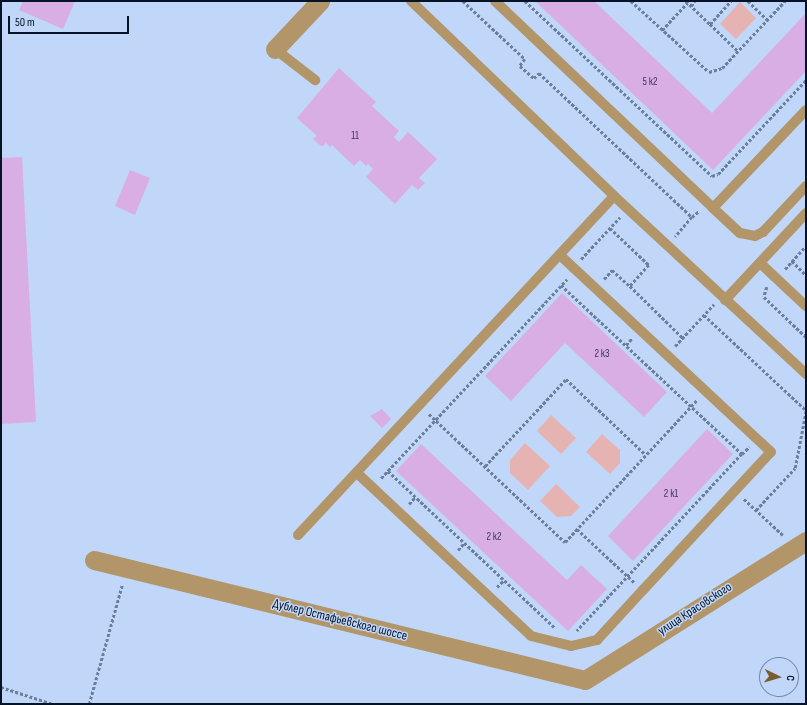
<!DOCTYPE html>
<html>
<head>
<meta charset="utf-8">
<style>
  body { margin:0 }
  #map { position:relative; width:807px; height:705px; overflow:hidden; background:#c0d7f9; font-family:"Sofia Sans Condensed",sans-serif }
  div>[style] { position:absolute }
  .green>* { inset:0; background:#e6b3b3 }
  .building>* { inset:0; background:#d9aee5 }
  .path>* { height:2.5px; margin-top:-1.25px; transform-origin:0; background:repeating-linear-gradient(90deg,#6c7e99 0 3px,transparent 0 5px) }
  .lane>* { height:10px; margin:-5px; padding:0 5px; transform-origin:5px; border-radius:5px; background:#b29669 }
  .street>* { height:19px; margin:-9.5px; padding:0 9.5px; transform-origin:9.5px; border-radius:9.5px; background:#b29669 }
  span { translate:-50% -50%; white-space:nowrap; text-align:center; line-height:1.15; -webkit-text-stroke:3px #c0d7f9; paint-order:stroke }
  .number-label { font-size:11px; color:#3b3956 }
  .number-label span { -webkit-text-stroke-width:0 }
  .street-label { font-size:13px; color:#061226 }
  .frame { position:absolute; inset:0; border:2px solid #061226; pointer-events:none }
  .north { position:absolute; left:759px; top:657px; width:40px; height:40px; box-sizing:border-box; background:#c0d7f9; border:1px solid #7688a5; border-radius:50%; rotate:95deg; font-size:11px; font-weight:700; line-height:16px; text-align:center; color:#061226 }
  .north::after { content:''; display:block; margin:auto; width:14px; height:18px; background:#795e30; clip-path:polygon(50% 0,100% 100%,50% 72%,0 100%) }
  .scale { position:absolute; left:8px; top:16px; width:121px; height:18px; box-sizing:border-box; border:2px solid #061226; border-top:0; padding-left:5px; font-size:12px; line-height:14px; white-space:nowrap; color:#061226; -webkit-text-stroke:3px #c0d7f9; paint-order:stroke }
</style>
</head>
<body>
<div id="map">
  <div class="green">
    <i style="clip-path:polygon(740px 2px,756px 18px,736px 39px,720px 24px)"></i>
    <i style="clip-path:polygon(551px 415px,576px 438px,561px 454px,537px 431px)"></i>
    <i style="clip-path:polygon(602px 434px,620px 450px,620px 463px,610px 474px,586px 452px)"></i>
    <i style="clip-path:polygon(525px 443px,550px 466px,528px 490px,510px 473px,510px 460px)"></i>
    <i style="clip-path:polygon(556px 484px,580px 507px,571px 516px,557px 517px,540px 501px)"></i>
  </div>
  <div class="building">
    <i style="clip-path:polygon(23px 1px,75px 1px,63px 29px,19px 10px)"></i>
    <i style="clip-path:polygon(535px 1px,594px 1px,712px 113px,806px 13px,806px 71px,713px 170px)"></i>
    <i style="clip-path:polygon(339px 68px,376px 102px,372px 106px,399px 131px,394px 137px,399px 142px,408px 132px,437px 159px,419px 178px,425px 183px,418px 190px,412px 185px,395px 204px,366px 177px,373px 169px,368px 164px,366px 166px,360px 160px,354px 166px,332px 145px,330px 147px,325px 142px,325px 145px,321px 146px,313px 139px,317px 136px,297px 118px)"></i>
    <i style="clip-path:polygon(22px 157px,36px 422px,1px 424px,1px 158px)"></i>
    <i style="clip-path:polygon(130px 170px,150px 178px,135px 215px,115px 206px)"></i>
    <i style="clip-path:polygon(562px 293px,667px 392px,644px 417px,565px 343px,511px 401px,485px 376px)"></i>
    <i style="clip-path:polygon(382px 409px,391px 419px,382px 428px,370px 416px)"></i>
    <i style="clip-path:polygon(707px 429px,733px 454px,633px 561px,608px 536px)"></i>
    <i style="clip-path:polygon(421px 444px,567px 580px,581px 565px,607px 589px,568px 631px,396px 471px)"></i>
  </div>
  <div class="path">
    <i style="left:463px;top:1px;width:85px;rotate:43.1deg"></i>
    <i style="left:525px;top:59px;width:9px;rotate:126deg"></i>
    <i style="left:520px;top:66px;width:18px;rotate:41deg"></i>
    <i style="left:534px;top:78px;width:7px;rotate:-45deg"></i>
    <i style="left:539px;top:73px;width:210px;rotate:43.3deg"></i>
    <i style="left:692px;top:217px;width:26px;rotate:130deg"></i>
    <i style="left:525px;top:1px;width:256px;rotate:43.1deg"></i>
    <i style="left:712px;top:176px;width:6px;rotate:-18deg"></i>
    <i style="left:718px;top:174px;width:129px;rotate:-46.9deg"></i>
    <i style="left:631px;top:1px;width:105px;rotate:42.3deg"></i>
    <i style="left:709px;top:72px;width:14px;rotate:-17deg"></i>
    <i style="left:722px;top:68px;width:92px;rotate:-46.8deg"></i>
    <i style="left:686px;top:1px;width:33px;rotate:44deg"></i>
    <i style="left:710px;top:24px;width:31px;rotate:-48deg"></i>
    <i style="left:748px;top:1px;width:28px;rotate:44deg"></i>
    <i style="left:691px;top:6px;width:6px;rotate:-51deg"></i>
    <i style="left:710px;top:24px;width:39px;rotate:44deg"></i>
    <i style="left:662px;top:30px;width:37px;rotate:-47deg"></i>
    <i style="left:692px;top:217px;width:9px;rotate:-41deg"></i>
    <i style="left:610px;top:228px;width:54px;rotate:43.5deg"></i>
    <i style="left:649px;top:265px;width:28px;rotate:132deg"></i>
    <i style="left:630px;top:286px;width:74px;rotate:44.5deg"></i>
    <i style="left:581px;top:259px;width:57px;rotate:-47.1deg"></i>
    <i style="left:792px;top:261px;width:20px;rotate:45deg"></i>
    <i style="left:785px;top:269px;width:31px;rotate:-48deg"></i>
    <i style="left:604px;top:279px;width:12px;rotate:-48deg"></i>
    <i style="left:612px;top:270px;width:24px;rotate:42deg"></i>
    <i style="left:561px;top:285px;width:248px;rotate:43deg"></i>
    <i style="left:742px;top:454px;width:242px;rotate:133deg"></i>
    <i style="left:767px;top:287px;width:10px;rotate:107deg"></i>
    <i style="left:764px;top:297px;width:58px;rotate:43.6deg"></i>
    <i style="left:704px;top:315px;width:139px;rotate:43deg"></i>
    <i style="left:626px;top:345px;width:9px;rotate:-49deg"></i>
    <i style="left:675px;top:346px;width:57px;rotate:-47.1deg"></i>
    <i style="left:429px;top:414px;width:187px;rotate:43.3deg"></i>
    <i style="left:565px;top:542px;width:194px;rotate:-47.1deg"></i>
    <i style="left:742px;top:454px;width:10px;rotate:-45deg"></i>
    <i style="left:485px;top:466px;width:119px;rotate:-47deg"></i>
    <i style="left:566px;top:379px;width:110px;rotate:43.5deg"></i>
    <i style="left:388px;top:471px;width:229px;rotate:43.2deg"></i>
    <i style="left:381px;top:478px;width:272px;rotate:-46.9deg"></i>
    <i style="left:744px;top:499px;width:53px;rotate:42.7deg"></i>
    <i style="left:409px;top:504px;width:9px;rotate:-49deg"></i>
    <i style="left:756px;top:510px;width:57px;rotate:-47.1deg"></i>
    <i style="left:795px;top:468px;width:58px;rotate:-79.1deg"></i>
    <i style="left:577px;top:529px;width:78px;rotate:42.9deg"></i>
    <i style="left:458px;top:550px;width:9px;rotate:-49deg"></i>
    <i style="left:497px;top:587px;width:10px;rotate:-45deg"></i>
    <i style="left:1px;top:687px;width:55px;rotate:18.1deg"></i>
    <i style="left:89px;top:704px;width:123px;rotate:-74.5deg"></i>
  </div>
  <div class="lane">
    <i style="left:411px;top:1px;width:281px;rotate:43.8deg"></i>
    <i style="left:614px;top:196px;width:262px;rotate:42.8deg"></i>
    <i style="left:495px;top:1px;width:301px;rotate:43.5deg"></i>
    <i style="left:275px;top:49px;width:51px;rotate:37.8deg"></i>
    <i style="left:806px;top:110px;width:135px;rotate:133.5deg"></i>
    <i style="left:713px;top:208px;width:37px;rotate:43deg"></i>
    <i style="left:740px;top:233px;width:15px;rotate:11deg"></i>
    <i style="left:755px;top:236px;width:9px;rotate:-27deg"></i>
    <i style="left:763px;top:232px;width:63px;rotate:-46.9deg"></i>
    <i style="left:760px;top:263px;width:63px;rotate:43.1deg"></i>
    <i style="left:725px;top:300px;width:119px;rotate:-47deg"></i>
    <i style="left:357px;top:473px;width:238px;rotate:43.1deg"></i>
    <i style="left:531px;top:636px;width:41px;rotate:14deg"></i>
    <i style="left:571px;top:646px;width:27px;rotate:-13deg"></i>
    <i style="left:597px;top:640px;width:68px;rotate:-47.4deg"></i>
    <i style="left:643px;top:590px;width:188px;rotate:-47.2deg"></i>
    <i style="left:771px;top:452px;width:289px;rotate:-137deg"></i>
    <i style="left:298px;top:535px;width:463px;rotate:-47deg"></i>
  </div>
  <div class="street">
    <i style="left:275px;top:49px;width:66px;rotate:-46.8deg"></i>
    <i style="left:94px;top:560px;width:505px;rotate:13.73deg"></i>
    <i style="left:585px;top:680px;width:261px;rotate:-32.2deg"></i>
  </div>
  <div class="number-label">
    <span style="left:650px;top:82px">5 к2</span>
    <span style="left:355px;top:136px">11</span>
    <span style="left:602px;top:354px">2 к3</span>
    <span style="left:671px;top:494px">2 к1</span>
    <span style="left:494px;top:537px">2 к2</span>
  </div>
  <div class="street-label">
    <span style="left:695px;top:609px;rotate:-33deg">улица Красовского</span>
    <span style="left:340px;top:620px;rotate:14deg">Дублер Остафьевского шоссе</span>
  </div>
  <div class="frame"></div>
  <div class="north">С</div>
  <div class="scale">50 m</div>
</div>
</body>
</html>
